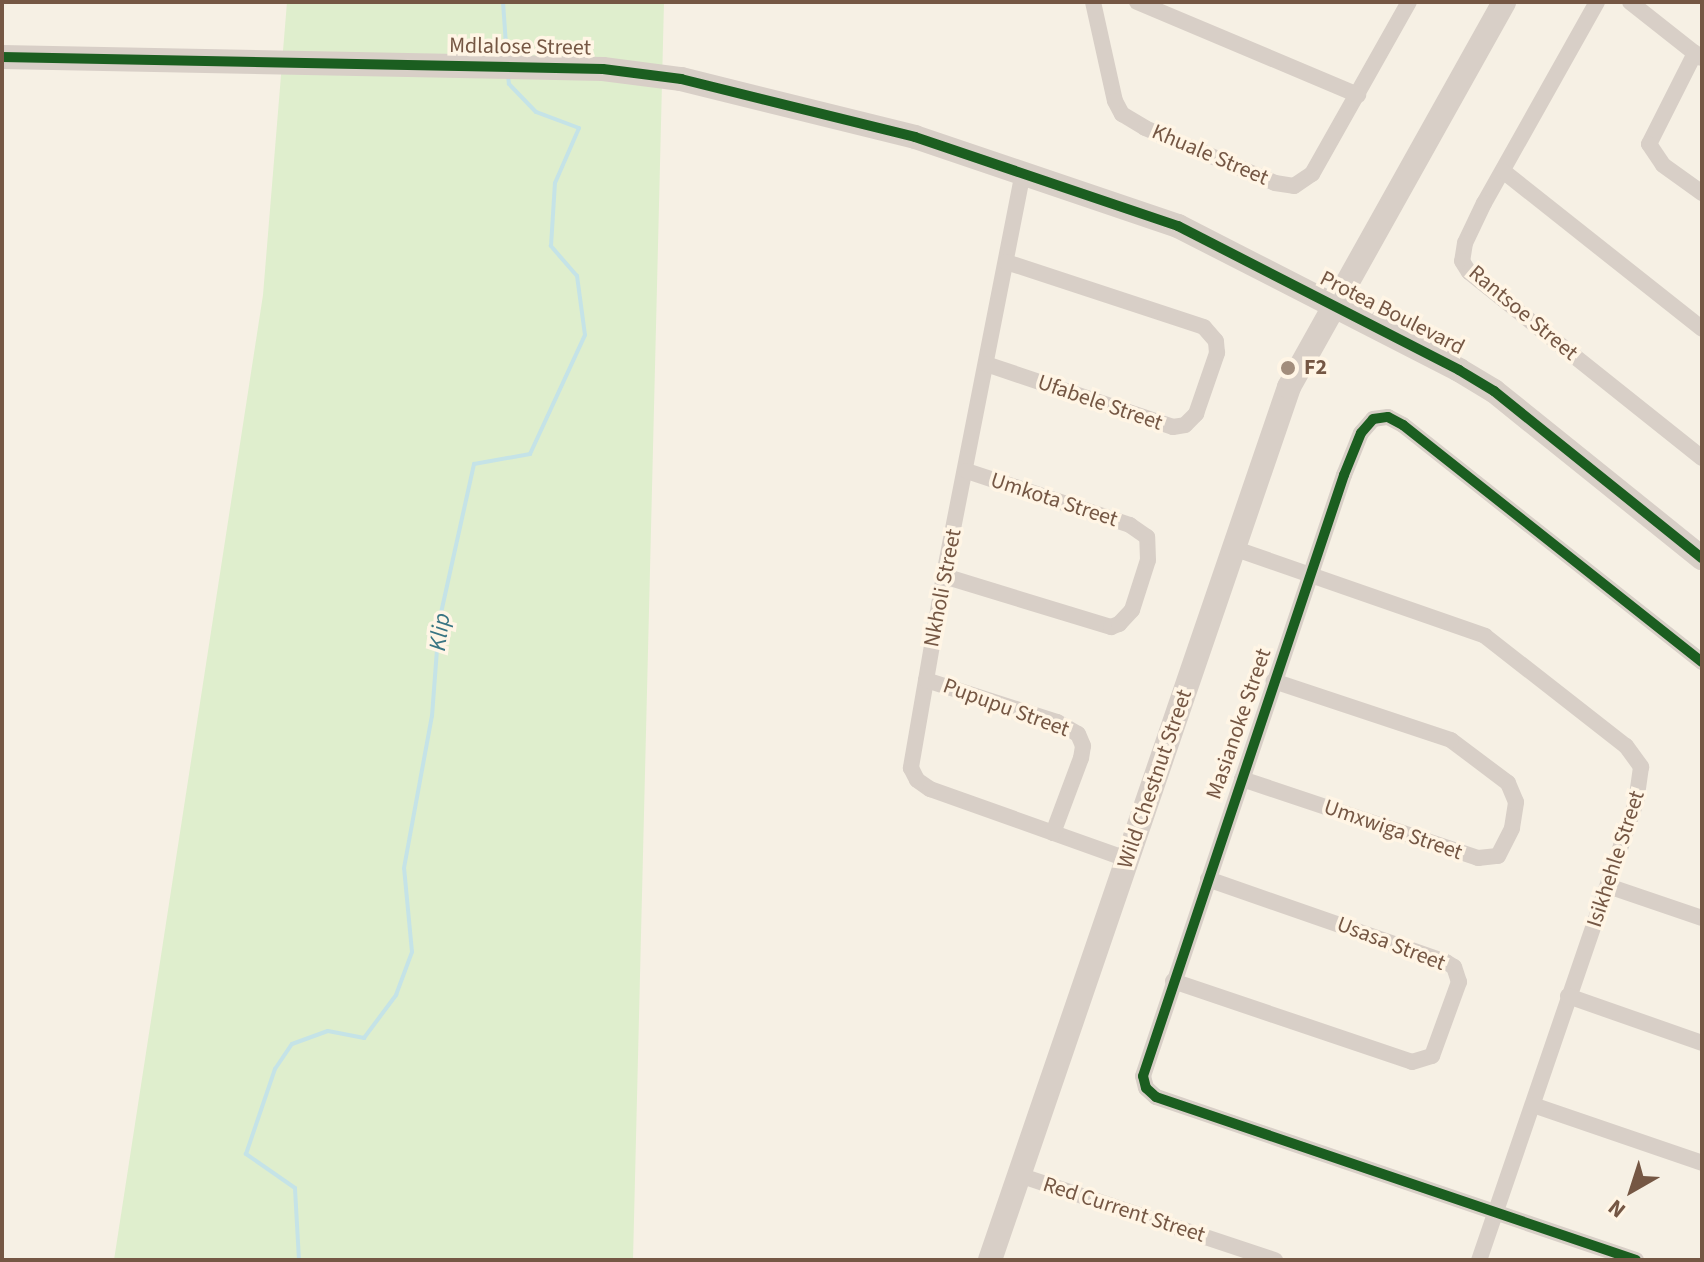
<!DOCTYPE html>
<html>
<head>
<meta charset="utf-8">
<style>
  body { margin:0 }
  #map { position:relative; width:1704px; height:1262px; overflow:hidden; background:#f6f0e4; font-family:"Source Sans 3",sans-serif }
  div>[style] { position:absolute }
  .green>* { inset:0; background:#dfeecd }
  .stream>* { height:4px; margin:-2px; padding:0 2px; transform-origin:2px; border-radius:2px; background:#c5e3e7 }
  .street>* { height:16px; margin:-8px; padding:0 8px; transform-origin:8px; border-radius:8px; background:#d8cfc7 }
  .secondary>* { height:24px; margin:-12px; padding:0 12px; transform-origin:12px; border-radius:12px; background:#d8cfc7 }
  .cycleway>* { height:10px; margin:-5px; padding:0 5px; transform-origin:5px; border-radius:5px; background:#1b5e20 }
  .dots>* { width:22px; height:22px; translate:-50% -50%; box-sizing:border-box; border:4px solid #fff5e5; border-radius:50% }
  span { translate:-50% -50%; white-space:nowrap; text-align:center; line-height:1.15; -webkit-text-stroke:7px #fff5e5; paint-order:stroke }
  .street-label { font-size:22px; color:#755744 }
  .poi-label { font-size:22px; color:#755744; font-weight:700 }
  .left { translate:0 -50%; text-align:left }
  .water-label { font-size:24px; color:#397583; font-style:italic }
  .frame { position:absolute; inset:0; border:4px solid #755744; pointer-events:none }
  .north { position:absolute; left:1592px; top:1150px; width:80px; height:80px; -webkit-text-stroke:6px #fff5e5; paint-order:stroke; rotate:219deg; font-size:22px; font-weight:700; line-height:32px; text-align:center; color:#755744 }
  .north::after { content:''; display:block; margin:auto; width:28px; height:36px; background:#755744; clip-path:polygon(50% 0,100% 100%,50% 72%,0 100%) }
</style>
</head>
<body>
<div id="map">
  <div class="green">
    <i style="clip-path:polygon(287px 2px,664px 2px,633px 1260px,114px 1260px,263px 295px)"></i>
  </div>
  <div class="stream">
    <i style="left:503px;top:2px;width:57px;rotate:86deg"></i>
    <i style="left:299px;top:1260px;width:72px;rotate:-93.2deg"></i>
    <i style="left:295px;top:1188px;width:60px;rotate:-145.2deg"></i>
    <i style="left:246px;top:1154px;width:90px;rotate:-71.2deg"></i>
    <i style="left:275px;top:1069px;width:30px;rotate:-56deg"></i>
    <i style="left:292px;top:1044px;width:38px;rotate:-20deg"></i>
    <i style="left:328px;top:1031px;width:37px;rotate:11deg"></i>
    <i style="left:364px;top:1038px;width:54px;rotate:-53.3deg"></i>
    <i style="left:396px;top:995px;width:46px;rotate:-69.6deg"></i>
    <i style="left:412px;top:952px;width:84px;rotate:-95.4deg"></i>
    <i style="left:404px;top:868px;width:155px;rotate:-79.6deg"></i>
    <i style="left:432px;top:716px;width:94px;rotate:-85.7deg"></i>
    <i style="left:439px;top:622px;width:162px;rotate:-77.5deg"></i>
    <i style="left:474px;top:464px;width:57px;rotate:-10.1deg"></i>
    <i style="left:530px;top:454px;width:131px;rotate:-65.2deg"></i>
    <i style="left:585px;top:335px;width:60px;rotate:-97.7deg"></i>
    <i style="left:577px;top:276px;width:40px;rotate:-131deg"></i>
    <i style="left:551px;top:246px;width:63px;rotate:-86.4deg"></i>
    <i style="left:555px;top:183px;width:60px;rotate:-66.4deg"></i>
    <i style="left:579px;top:128px;width:46px;rotate:-159.6deg"></i>
    <i style="left:536px;top:112px;width:39px;rotate:-134deg"></i>
    <i style="left:509px;top:84px;width:8px;rotate:-97deg"></i>
  </div>
  <div class="street">
    <i style="left:1093px;top:2px;width:101px;rotate:77.5deg"></i>
    <i style="left:1115px;top:101px;width:15px;rotate:62deg"></i>
    <i style="left:1122px;top:114px;width:27px;rotate:31deg"></i>
    <i style="left:1145px;top:128px;width:141px;rotate:22.9deg"></i>
    <i style="left:1275px;top:183px;width:19px;rotate:9deg"></i>
    <i style="left:1294px;top:186px;width:22px;rotate:-34deg"></i>
    <i style="left:1312px;top:174px;width:197px;rotate:-60.6deg"></i>
    <i style="left:1137px;top:2px;width:240px;rotate:22.8deg"></i>
    <i style="left:1597px;top:2px;width:231px;rotate:119.3deg"></i>
    <i style="left:1484px;top:203px;width:44px;rotate:115.4deg"></i>
    <i style="left:1465px;top:243px;width:18px;rotate:99deg"></i>
    <i style="left:1462px;top:261px;width:13px;rotate:58deg"></i>
    <i style="left:1469px;top:272px;width:298px;rotate:38.6deg"></i>
    <i style="left:1630px;top:2px;width:90px;rotate:38.3deg"></i>
    <i style="left:1695px;top:53px;width:102px;rotate:116.8deg"></i>
    <i style="left:1649px;top:144px;width:25px;rotate:56deg"></i>
    <i style="left:1663px;top:165px;width:48px;rotate:35.7deg"></i>
    <i style="left:1503px;top:171px;width:254px;rotate:38.4deg"></i>
    <i style="left:1023px;top:172px;width:412px;rotate:101.1deg"></i>
    <i style="left:944px;top:576px;width:195px;rotate:99.8deg"></i>
    <i style="left:911px;top:768px;width:13px;rotate:63deg"></i>
    <i style="left:917px;top:780px;width:16px;rotate:35deg"></i>
    <i style="left:930px;top:789px;width:209px;rotate:19.6deg"></i>
    <i style="left:986px;top:364px;width:197px;rotate:18.6deg"></i>
    <i style="left:1173px;top:427px;width:12px;rotate:-9deg"></i>
    <i style="left:1185px;top:425px;width:16px;rotate:-45deg"></i>
    <i style="left:1196px;top:414px;width:65px;rotate:-71deg"></i>
    <i style="left:1217px;top:353px;width:12px;rotate:-95deg"></i>
    <i style="left:1216px;top:341px;width:18px;rotate:-131deg"></i>
    <i style="left:1204px;top:327px;width:208px;rotate:-161.8deg"></i>
    <i style="left:1233px;top:548px;width:267px;rotate:19.2deg"></i>
    <i style="left:1485px;top:636px;width:179px;rotate:38deg"></i>
    <i style="left:1626px;top:746px;width:26px;rotate:54deg"></i>
    <i style="left:1641px;top:767px;width:35px;rotate:98deg"></i>
    <i style="left:1636px;top:802px;width:484px;rotate:108.9deg"></i>
    <i style="left:944px;top:576px;width:175px;rotate:17deg"></i>
    <i style="left:1111px;top:627px;width:9px;rotate:-21deg"></i>
    <i style="left:1119px;top:624px;width:19px;rotate:-47deg"></i>
    <i style="left:1132px;top:610px;width:52px;rotate:-72.3deg"></i>
    <i style="left:1148px;top:560px;width:23px;rotate:-92deg"></i>
    <i style="left:1147px;top:537px;width:21px;rotate:-145deg"></i>
    <i style="left:1130px;top:525px;width:172px;rotate:-161.7deg"></i>
    <i style="left:926px;top:680px;width:138px;rotate:17.8deg"></i>
    <i style="left:1057px;top:722px;width:24px;rotate:30deg"></i>
    <i style="left:1078px;top:734px;width:13px;rotate:67deg"></i>
    <i style="left:1083px;top:746px;width:12px;rotate:99deg"></i>
    <i style="left:1081px;top:758px;width:80px;rotate:110.5deg"></i>
    <i style="left:1242px;top:779px;width:249px;rotate:18.5deg"></i>
    <i style="left:1478px;top:858px;width:20px;rotate:-6deg"></i>
    <i style="left:1498px;top:856px;width:31px;rotate:-63deg"></i>
    <i style="left:1512px;top:828px;width:26px;rotate:-81deg"></i>
    <i style="left:1516px;top:802px;width:21px;rotate:-113deg"></i>
    <i style="left:1508px;top:783px;width:71px;rotate:-143deg"></i>
    <i style="left:1451px;top:740px;width:187px;rotate:-161.6deg"></i>
    <i style="left:1608px;top:886px;width:99px;rotate:18.8deg"></i>
    <i style="left:1173px;top:981px;width:252px;rotate:18.7deg"></i>
    <i style="left:1412px;top:1062px;width:21px;rotate:-17deg"></i>
    <i style="left:1432px;top:1056px;width:79px;rotate:-70deg"></i>
    <i style="left:1459px;top:982px;width:16px;rotate:-108deg"></i>
    <i style="left:1454px;top:967px;width:9px;rotate:-148deg"></i>
    <i style="left:1446px;top:962px;width:252px;rotate:-160.8deg"></i>
    <i style="left:1568px;top:996px;width:142px;rotate:19.3deg"></i>
    <i style="left:1533px;top:1105px;width:179px;rotate:18.9deg"></i>
    <i style="left:1019px;top:1175px;width:270px;rotate:18.4deg"></i>
    <i style="left:1636px;top:1260px;width:507px;rotate:-161.24deg"></i>
    <i style="left:1156px;top:1097px;width:13px;rotate:-138deg"></i>
    <i style="left:1146px;top:1088px;width:12px;rotate:-104deg"></i>
    <i style="left:1143px;top:1076px;width:634px;rotate:-71.51deg"></i>
    <i style="left:1344px;top:475px;width:45px;rotate:-68deg"></i>
    <i style="left:1361px;top:433px;width:18px;rotate:-49deg"></i>
    <i style="left:1373px;top:419px;width:15px;rotate:-8deg"></i>
    <i style="left:1388px;top:417px;width:17px;rotate:28deg"></i>
    <i style="left:1403px;top:425px;width:382px;rotate:38.4deg"></i>
  </div>
  <div class="secondary">
    <i style="left:2px;top:57px;width:601px;rotate:1.14deg"></i>
    <i style="left:603px;top:69px;width:79px;rotate:7.3deg"></i>
    <i style="left:681px;top:79px;width:241px;rotate:13.9deg"></i>
    <i style="left:915px;top:137px;width:278px;rotate:18.7deg"></i>
    <i style="left:1178px;top:226px;width:316px;rotate:27.1deg"></i>
    <i style="left:1459px;top:370px;width:41px;rotate:31deg"></i>
    <i style="left:1494px;top:391px;width:267px;rotate:38.8deg"></i>
    <i style="left:990px;top:1260px;width:923px;rotate:-71.09deg"></i>
    <i style="left:1289px;top:387px;width:441px;rotate:-60.8deg"></i>
  </div>
  <div class="cycleway">
    <i style="left:2px;top:57px;width:601px;rotate:1.14deg"></i>
    <i style="left:603px;top:69px;width:79px;rotate:7.3deg"></i>
    <i style="left:681px;top:79px;width:241px;rotate:13.9deg"></i>
    <i style="left:915px;top:137px;width:278px;rotate:18.7deg"></i>
    <i style="left:1178px;top:226px;width:316px;rotate:27.1deg"></i>
    <i style="left:1459px;top:370px;width:41px;rotate:31deg"></i>
    <i style="left:1494px;top:391px;width:267px;rotate:38.8deg"></i>
    <i style="left:1636px;top:1260px;width:507px;rotate:-161.24deg"></i>
    <i style="left:1156px;top:1097px;width:13px;rotate:-138deg"></i>
    <i style="left:1146px;top:1088px;width:12px;rotate:-104deg"></i>
    <i style="left:1143px;top:1076px;width:634px;rotate:-71.51deg"></i>
    <i style="left:1344px;top:475px;width:45px;rotate:-68deg"></i>
    <i style="left:1361px;top:433px;width:18px;rotate:-49deg"></i>
    <i style="left:1373px;top:419px;width:15px;rotate:-8deg"></i>
    <i style="left:1388px;top:417px;width:17px;rotate:28deg"></i>
    <i style="left:1403px;top:425px;width:382px;rotate:38.4deg"></i>
  </div>
  <div class="dots">
    <i style="left:1288px;top:368px;background:#a28d7c"></i>
  </div>
  <div class="street-label">
    <span style="left:520px;top:47px;rotate:1deg">Mdlalose Street</span>
    <span style="left:1210px;top:155px;rotate:23deg">Khuale Street</span>
    <span style="left:1392px;top:313px;rotate:27deg">Protea Boulevard</span>
    <span style="left:1523px;top:313px;rotate:40deg">Rantsoe Street</span>
    <span style="left:1100px;top:403px;rotate:19deg">Ufabele Street</span>
    <span style="left:1054px;top:500px;rotate:18deg">Umkota Street</span>
    <span style="left:943px;top:588px;rotate:-79deg">Nkholi Street</span>
    <span style="left:1006px;top:708px;rotate:20deg">Pupupu Street</span>
    <span style="left:1239px;top:724px;rotate:-71deg">Masianoke Street</span>
    <span style="left:1155px;top:779px;rotate:-71deg">Wild Chestnut Street</span>
    <span style="left:1393px;top:830px;rotate:19deg">Umxwiga Street</span>
    <span style="left:1616px;top:859px;rotate:-72deg">Isikhehle Street</span>
    <span style="left:1391px;top:944px;rotate:21deg">Usasa Street</span>
    <span style="left:1124px;top:1210px;rotate:18deg">Red Current Street</span>
  </div>
  <div class="poi-label">
    <span class="left" style="left:1304px;top:368px">F2</span>
  </div>
  <div class="water-label">
    <span style="left:440px;top:632px;rotate:-83deg">Klip</span>
  </div>
  <div class="frame"></div>
  <div class="north">N</div>
</div>
</body>
</html>
